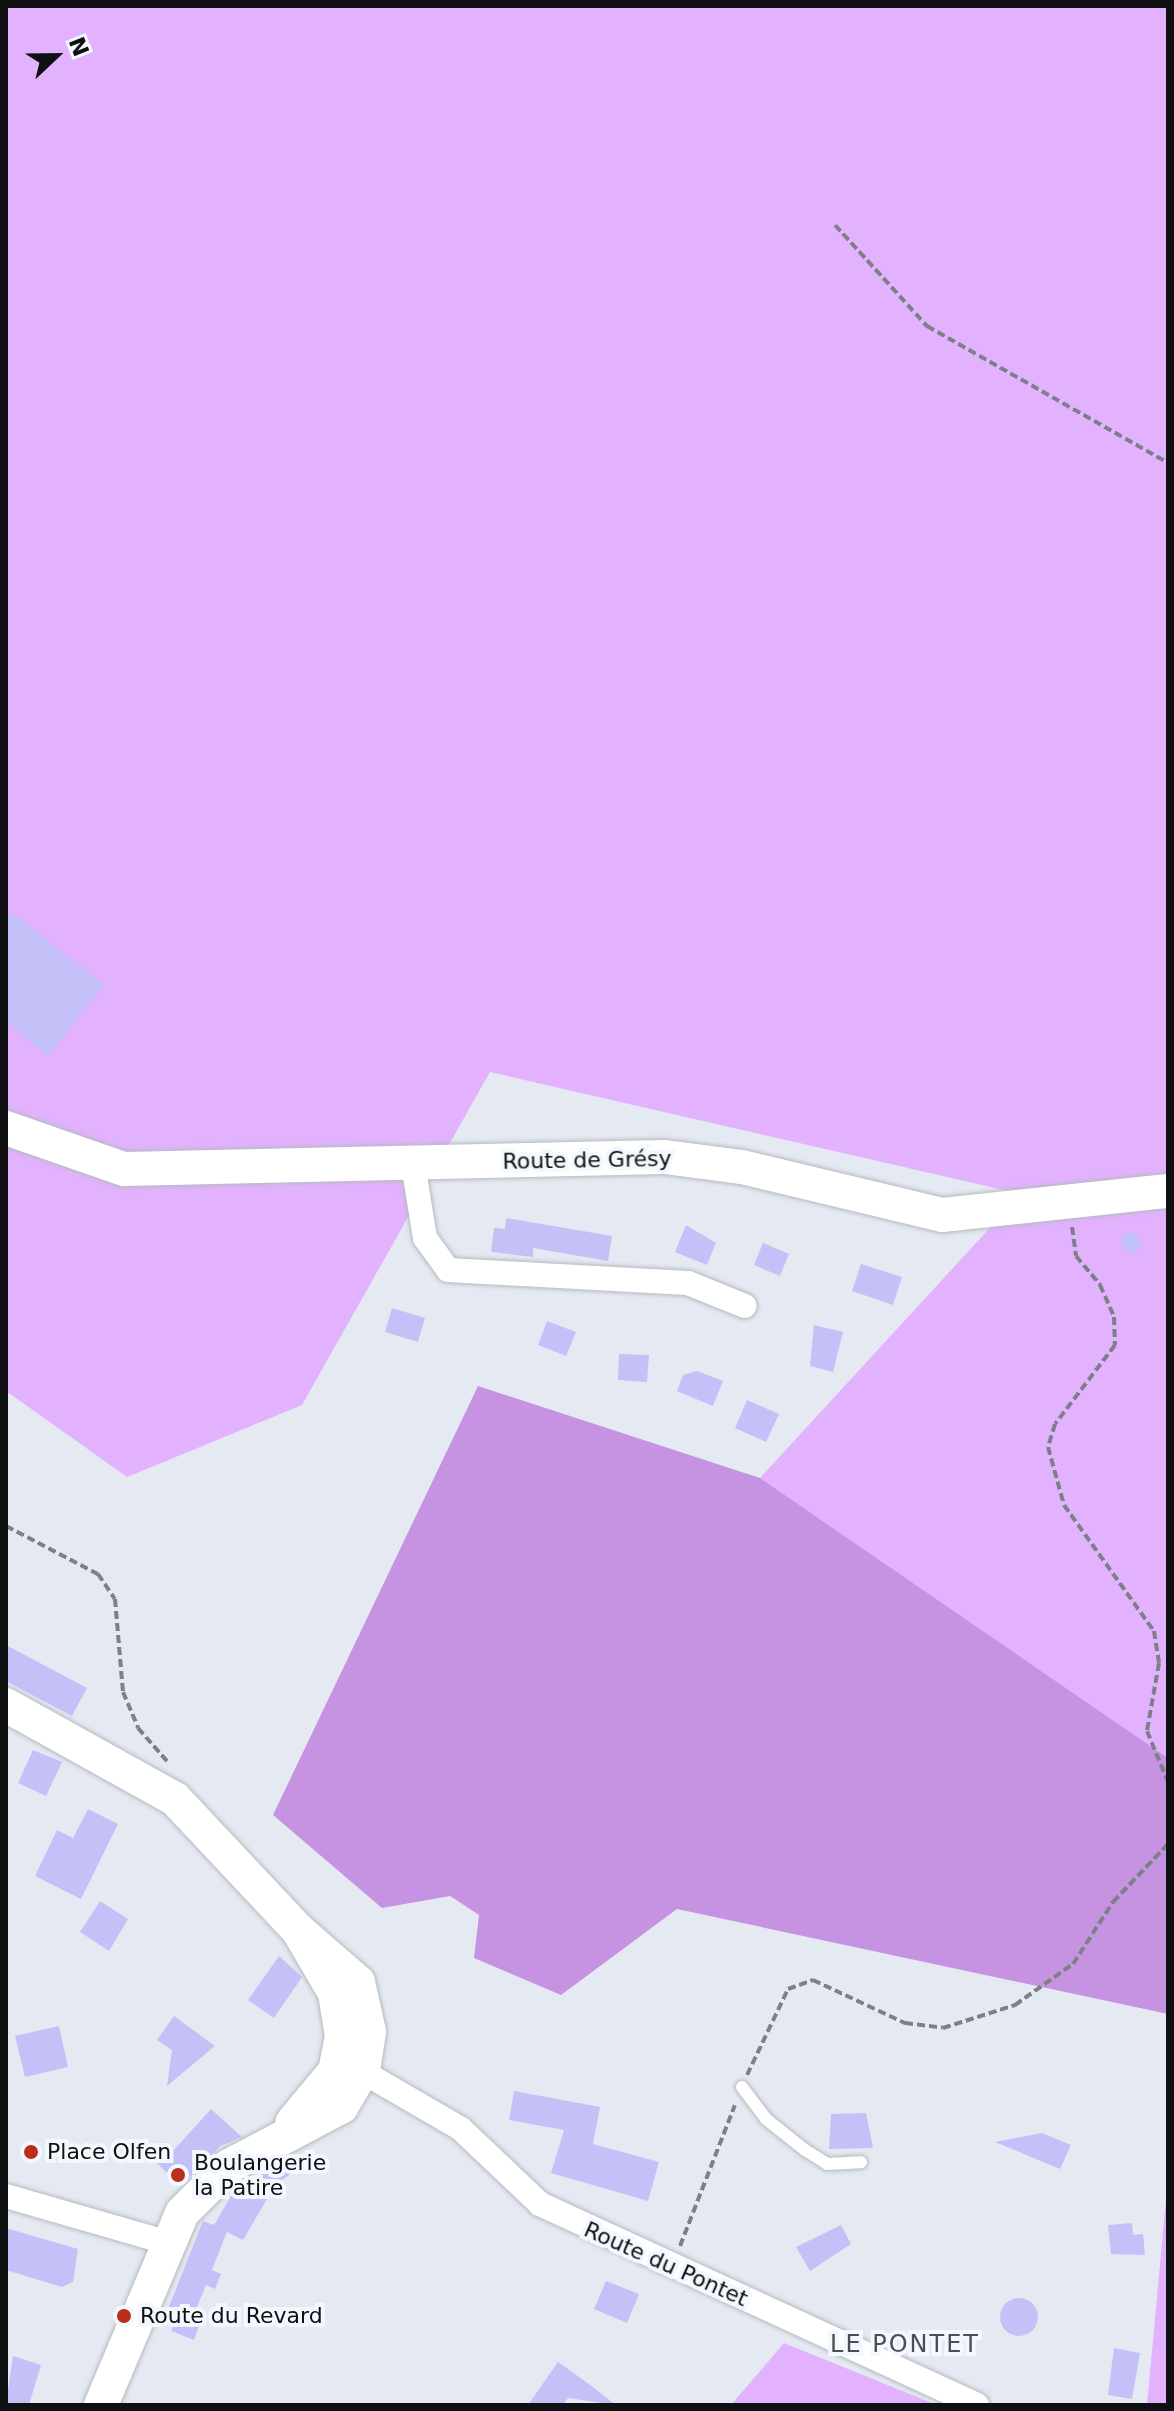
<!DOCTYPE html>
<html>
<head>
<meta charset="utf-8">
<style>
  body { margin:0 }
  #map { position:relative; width:1174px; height:2411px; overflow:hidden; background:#e5eaf2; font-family:"DejaVu Sans",sans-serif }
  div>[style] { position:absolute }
  .green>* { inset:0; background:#e3b2ff }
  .forest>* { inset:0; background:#c692e2 }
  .building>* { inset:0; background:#c3c1f7 }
  .round { border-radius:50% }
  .path>* { height:4px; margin-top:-2px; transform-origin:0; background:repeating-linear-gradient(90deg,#7d8086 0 8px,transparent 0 12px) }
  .roads { filter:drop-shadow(0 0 2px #b6bac2) drop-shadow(0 0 2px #b6bac2) }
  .lane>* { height:12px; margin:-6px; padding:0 6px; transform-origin:6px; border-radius:6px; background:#fff }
  .street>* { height:24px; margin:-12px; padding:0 12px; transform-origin:12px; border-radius:12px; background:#fff }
  .secondary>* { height:34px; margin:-17px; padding:0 17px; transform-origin:17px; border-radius:17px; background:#fff }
  .dots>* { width:22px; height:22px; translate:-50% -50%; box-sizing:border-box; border:4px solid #f3f7fe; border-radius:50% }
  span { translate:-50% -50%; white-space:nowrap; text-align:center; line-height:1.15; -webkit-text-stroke:8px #f3f7fe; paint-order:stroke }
  .street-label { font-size:22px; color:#0e1012 }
  .poi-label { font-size:22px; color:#0e1012 }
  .left { translate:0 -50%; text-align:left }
  .neighbourhood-label { font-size:24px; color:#4b4f55; letter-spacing:2px }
  .frame { position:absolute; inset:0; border:8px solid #0e1012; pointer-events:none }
  .north { position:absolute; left:16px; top:16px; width:80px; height:80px; -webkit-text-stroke:6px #f3f7fe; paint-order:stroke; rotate:68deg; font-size:22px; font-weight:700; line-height:32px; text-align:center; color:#0e1012 }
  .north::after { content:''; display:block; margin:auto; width:28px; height:36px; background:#0e1012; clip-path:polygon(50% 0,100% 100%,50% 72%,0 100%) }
</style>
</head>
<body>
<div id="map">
  <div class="green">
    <i style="clip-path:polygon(6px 6px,1168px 6px,1168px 1758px,760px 1478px,1021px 1194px,490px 1072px,302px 1405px,127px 1477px,6px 1391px)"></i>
    <i style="clip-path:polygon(1168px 2177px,1168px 2405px,1147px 2405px)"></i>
    <i style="clip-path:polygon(784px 2343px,937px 2405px,731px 2405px)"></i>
  </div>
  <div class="forest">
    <i style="clip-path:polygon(478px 1386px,760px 1478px,1168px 1758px,1168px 2014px,677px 1909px,561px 1995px,474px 1958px,479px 1915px,450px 1896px,382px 1908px,273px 1815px)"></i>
  </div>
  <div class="building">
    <i style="clip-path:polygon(13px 913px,104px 985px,48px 1056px,6px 1022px,6px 921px)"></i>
    <i style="clip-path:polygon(506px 1218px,612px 1236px,608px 1261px,533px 1248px,533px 1257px,491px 1252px,494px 1228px,505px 1229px)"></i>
    <i style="clip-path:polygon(686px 1225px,716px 1243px,707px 1265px,675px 1252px)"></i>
    <i class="round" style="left:1121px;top:1232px;width:20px;height:20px"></i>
    <i style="clip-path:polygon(763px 1243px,789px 1254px,780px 1276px,754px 1265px)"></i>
    <i style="clip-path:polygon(861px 1264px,902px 1277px,893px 1305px,852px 1291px)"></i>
    <i style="clip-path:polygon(392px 1308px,425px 1318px,418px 1342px,385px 1332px)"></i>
    <i style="clip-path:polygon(547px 1321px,576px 1332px,566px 1356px,538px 1345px)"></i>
    <i style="clip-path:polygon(814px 1325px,843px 1332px,833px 1372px,810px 1366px)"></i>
    <i style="clip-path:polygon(619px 1354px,649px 1355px,647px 1382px,618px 1380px)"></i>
    <i style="clip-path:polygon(697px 1371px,723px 1381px,713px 1406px,677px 1391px,683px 1375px)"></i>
    <i style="clip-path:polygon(747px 1400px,779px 1414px,766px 1442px,735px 1428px)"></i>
    <i style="clip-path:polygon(6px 1645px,87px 1688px,72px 1716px,6px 1681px)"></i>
    <i style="clip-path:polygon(33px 1750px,62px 1762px,46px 1796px,18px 1783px)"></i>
    <i style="clip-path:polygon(88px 1809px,118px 1824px,81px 1899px,35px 1876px,57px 1830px,73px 1838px)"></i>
    <i style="clip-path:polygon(100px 1901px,128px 1919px,109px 1951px,80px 1932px)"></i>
    <i style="clip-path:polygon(279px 1956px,302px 1977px,274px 2018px,248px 2000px)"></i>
    <i style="clip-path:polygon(174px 2016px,215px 2046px,167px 2086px,172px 2050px,157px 2040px)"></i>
    <i style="clip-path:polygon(59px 2026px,68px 2067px,25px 2077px,15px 2036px)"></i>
    <i style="clip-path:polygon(514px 2091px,600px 2107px,593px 2144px,659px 2162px,648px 2201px,551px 2173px,564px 2130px,509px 2120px)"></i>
    <i style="clip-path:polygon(211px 2109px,242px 2137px,220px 2146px,181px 2186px,148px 2155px,161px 2142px,172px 2152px)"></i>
    <i style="clip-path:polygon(866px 2113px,873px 2148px,829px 2149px,831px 2114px)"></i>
    <i style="clip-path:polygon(1042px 2133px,1071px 2145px,1060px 2169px,995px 2142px)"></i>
    <i style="clip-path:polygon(279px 2162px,292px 2173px,276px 2184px,243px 2240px,227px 2232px,212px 2270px,221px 2274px,215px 2289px,206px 2285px,192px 2319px,186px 2317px,200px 2323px,194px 2340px,171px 2331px,178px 2314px,168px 2309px,203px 2221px,214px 2225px,231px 2196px)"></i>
    <i style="clip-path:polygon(1132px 2223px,1133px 2235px,1143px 2234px,1145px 2255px,1111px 2254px,1108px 2225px)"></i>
    <i style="clip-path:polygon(841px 2225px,851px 2244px,810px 2271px,796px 2247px)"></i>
    <i style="clip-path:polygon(6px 2228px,78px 2249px,73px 2282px,62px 2287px,6px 2270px)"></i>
    <i style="clip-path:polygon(606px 2281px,639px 2294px,627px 2323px,594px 2309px)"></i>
    <i class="round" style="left:1000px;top:2298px;width:38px;height:38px"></i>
    <i style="clip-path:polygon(1114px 2348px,1140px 2353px,1132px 2399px,1108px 2395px)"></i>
    <i style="clip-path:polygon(13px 2356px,41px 2365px,29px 2405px,6px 2403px)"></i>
    <i style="clip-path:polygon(558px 2362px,589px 2384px,616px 2405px,568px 2398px,563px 2405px,528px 2405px)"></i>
  </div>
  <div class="path">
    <i style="left:835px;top:225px;width:137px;rotate:47.7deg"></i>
    <i style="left:927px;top:326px;width:277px;rotate:29.6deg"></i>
    <i style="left:1072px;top:1227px;width:29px;rotate:82deg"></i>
    <i style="left:1076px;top:1256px;width:38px;rotate:50deg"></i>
    <i style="left:1100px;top:1285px;width:35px;rotate:66deg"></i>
    <i style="left:1114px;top:1317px;width:28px;rotate:88deg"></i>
    <i style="left:1115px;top:1345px;width:99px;rotate:127.2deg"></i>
    <i style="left:1055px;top:1424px;width:24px;rotate:107deg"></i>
    <i style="left:1048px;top:1447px;width:60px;rotate:74.6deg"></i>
    <i style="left:1064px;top:1505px;width:155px;rotate:54.5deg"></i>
    <i style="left:1154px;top:1631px;width:32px;rotate:81deg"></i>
    <i style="left:1159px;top:1663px;width:69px;rotate:100deg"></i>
    <i style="left:1147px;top:1731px;width:55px;rotate:67.6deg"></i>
    <i style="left:6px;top:1526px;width:104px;rotate:27.6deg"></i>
    <i style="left:98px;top:1574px;width:30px;rotate:56deg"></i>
    <i style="left:115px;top:1599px;width:93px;rotate:85.1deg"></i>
    <i style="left:123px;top:1692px;width:39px;rotate:67deg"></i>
    <i style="left:138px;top:1728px;width:44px;rotate:48.7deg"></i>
    <i style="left:747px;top:2075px;width:95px;rotate:-64.5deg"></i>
    <i style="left:788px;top:1989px;width:27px;rotate:-20deg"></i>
    <i style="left:813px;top:1980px;width:102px;rotate:25.1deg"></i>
    <i style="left:905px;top:2023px;width:38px;rotate:7deg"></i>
    <i style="left:943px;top:2028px;width:76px;rotate:-17.7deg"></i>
    <i style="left:1015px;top:2005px;width:71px;rotate:-35.3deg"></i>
    <i style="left:1073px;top:1964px;width:74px;rotate:-57.2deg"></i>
    <i style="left:1113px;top:1902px;width:80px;rotate:-46.5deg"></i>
    <i style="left:680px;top:2246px;width:151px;rotate:-68.7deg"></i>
  </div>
  <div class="roads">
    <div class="lane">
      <i style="left:742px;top:2087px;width:40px;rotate:53deg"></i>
      <i style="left:766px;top:2119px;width:50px;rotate:38.5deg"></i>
      <i style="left:805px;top:2150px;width:26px;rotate:32deg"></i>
      <i style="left:827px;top:2164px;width:34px;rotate:-3deg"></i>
    </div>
    <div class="street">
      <i style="left:413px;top:1164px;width:75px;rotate:80.8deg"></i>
      <i style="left:425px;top:1238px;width:39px;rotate:54deg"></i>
      <i style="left:448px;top:1270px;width:240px;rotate:3.1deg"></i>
      <i style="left:688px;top:1283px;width:61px;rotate:22deg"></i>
      <i style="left:349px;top:2064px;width:129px;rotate:30.1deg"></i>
      <i style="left:461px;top:2129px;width:109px;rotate:43.5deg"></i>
      <i style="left:540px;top:2204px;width:481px;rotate:24.7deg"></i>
      <i style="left:6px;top:2196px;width:166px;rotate:16.1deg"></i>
    </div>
    <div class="secondary">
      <i style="left:6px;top:1128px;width:125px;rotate:19.2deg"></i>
      <i style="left:124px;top:1169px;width:541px;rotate:-1.27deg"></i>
      <i style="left:665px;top:1157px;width:78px;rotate:7.4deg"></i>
      <i style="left:742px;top:1167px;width:206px;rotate:13.5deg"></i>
      <i style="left:942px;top:1215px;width:227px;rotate:-6.1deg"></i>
      <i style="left:6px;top:1705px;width:193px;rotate:29.1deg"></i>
      <i style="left:175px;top:1799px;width:180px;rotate:46.8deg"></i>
      <i style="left:298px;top:1930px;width:73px;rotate:59.6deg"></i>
      <i style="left:335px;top:1993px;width:44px;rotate:80.8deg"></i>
      <i style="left:342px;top:2036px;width:36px;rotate:101deg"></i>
      <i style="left:335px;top:2071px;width:67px;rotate:129.6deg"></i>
      <i style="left:101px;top:2405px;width:208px;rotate:-67.1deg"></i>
      <i style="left:182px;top:2213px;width:66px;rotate:-45deg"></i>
      <i style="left:229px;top:2166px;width:127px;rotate:-27.8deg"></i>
      <i style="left:341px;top:2107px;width:43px;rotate:-59.3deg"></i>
      <i style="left:363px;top:2070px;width:38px;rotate:-81deg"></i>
      <i style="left:369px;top:2032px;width:51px;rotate:-102.4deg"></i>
      <i style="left:358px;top:1982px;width:79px;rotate:-139.1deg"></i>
    </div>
  </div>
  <div class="dots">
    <i style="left:31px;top:2152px;background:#bb2e1a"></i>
    <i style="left:178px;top:2175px;background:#bb2e1a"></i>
    <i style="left:124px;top:2316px;background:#bb2e1a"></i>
  </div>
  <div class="street-label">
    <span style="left:587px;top:1160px;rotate:-1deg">Route de Grésy</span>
    <span style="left:666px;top:2264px;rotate:24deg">Route du Pontet</span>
  </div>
  <div class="poi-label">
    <span class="left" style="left:47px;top:2152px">Place Olfen</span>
    <span class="left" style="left:194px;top:2175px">Boulangerie<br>la Patire</span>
    <span class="left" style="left:140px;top:2316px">Route du Revard</span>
  </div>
  <div class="neighbourhood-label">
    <span style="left:905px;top:2345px">LE PONTET</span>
  </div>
  <div class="frame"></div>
  <div class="north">N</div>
</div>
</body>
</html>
